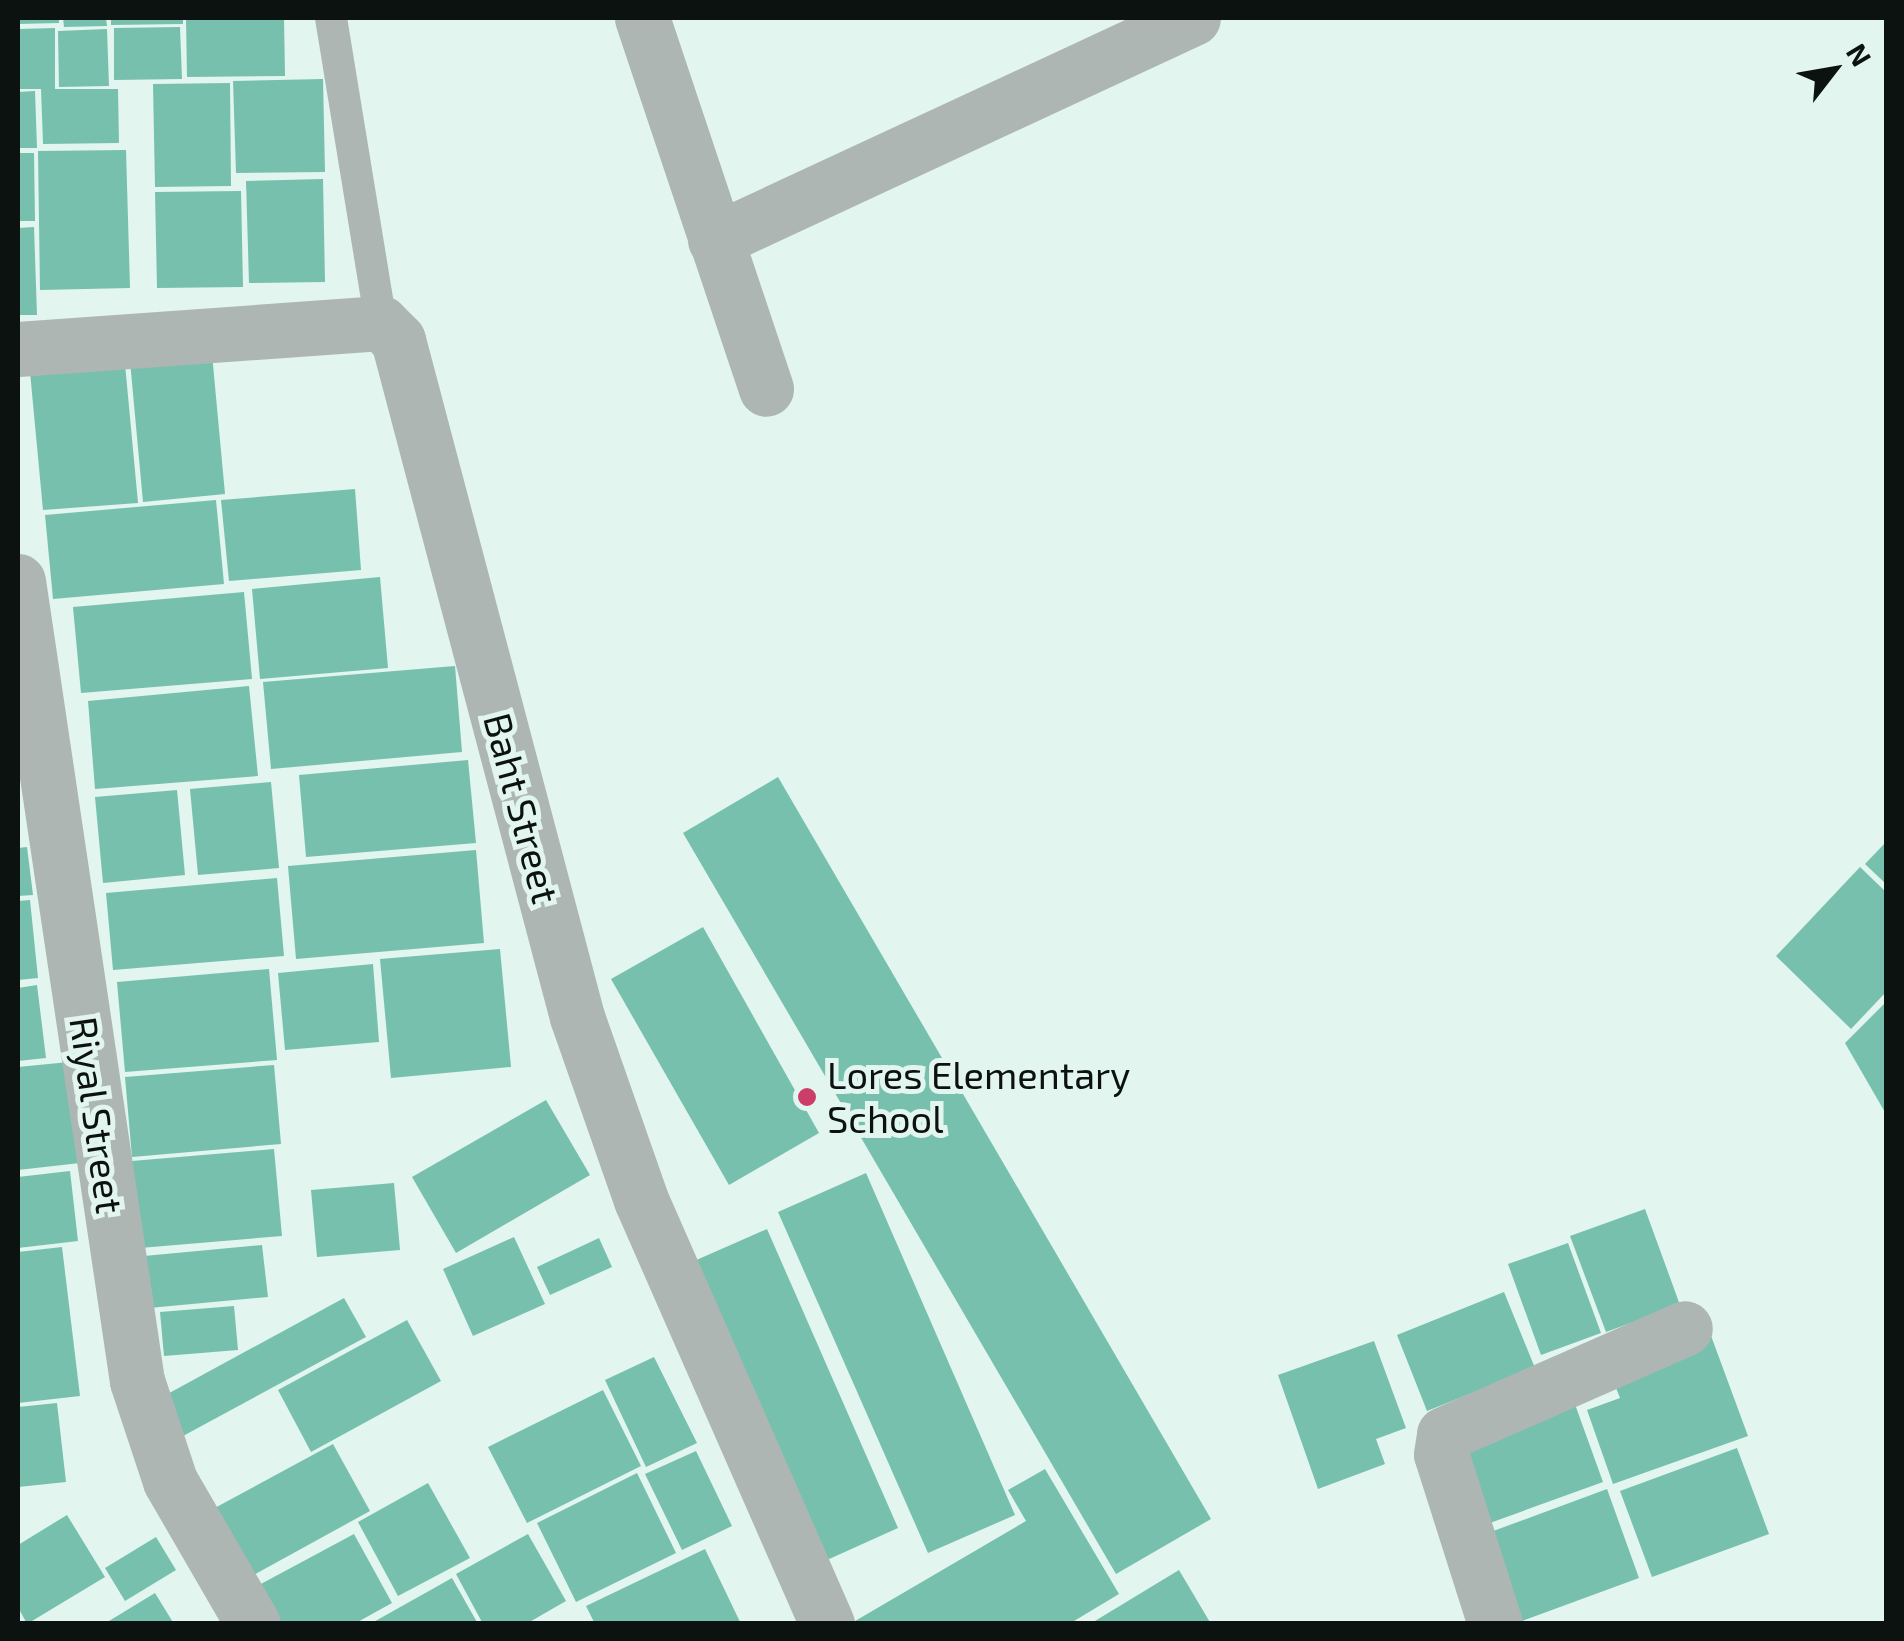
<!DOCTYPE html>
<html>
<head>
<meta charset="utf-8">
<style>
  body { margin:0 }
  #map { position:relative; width:1904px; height:1641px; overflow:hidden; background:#e2f5ef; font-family:"Exo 2",sans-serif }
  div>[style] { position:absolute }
  .building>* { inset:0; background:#77c0ae }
  .service>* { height:32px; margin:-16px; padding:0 16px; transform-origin:16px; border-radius:16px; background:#aeb6b4 }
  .minor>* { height:55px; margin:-27.5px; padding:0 27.5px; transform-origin:27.5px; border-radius:27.5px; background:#aeb6b4 }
  .dots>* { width:28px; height:28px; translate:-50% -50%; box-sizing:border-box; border:5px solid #e2f5ef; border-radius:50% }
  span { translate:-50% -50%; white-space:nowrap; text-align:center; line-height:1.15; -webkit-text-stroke:10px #e2f5ef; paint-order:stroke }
  .street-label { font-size:38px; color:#0b1210 }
  .poi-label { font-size:38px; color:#0b1210 }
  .left { translate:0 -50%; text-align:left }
  .frame { position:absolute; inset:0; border:20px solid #0b1210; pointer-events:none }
  .north { position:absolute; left:1784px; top:20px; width:100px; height:100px; -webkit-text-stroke:8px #e2f5ef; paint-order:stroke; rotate:59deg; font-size:28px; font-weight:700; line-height:40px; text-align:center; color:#0b1210 }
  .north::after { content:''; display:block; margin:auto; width:35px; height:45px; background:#0b1210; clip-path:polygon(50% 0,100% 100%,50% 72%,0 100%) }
</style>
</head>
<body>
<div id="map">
  <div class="building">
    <i style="clip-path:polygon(18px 18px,59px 18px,59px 23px,18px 24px)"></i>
    <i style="clip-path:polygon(63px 18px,106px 18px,107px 26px,64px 27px)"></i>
    <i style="clip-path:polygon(111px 18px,183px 18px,183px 24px,111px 25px)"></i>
    <i style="clip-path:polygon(186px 18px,284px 18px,285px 76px,187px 77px)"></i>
    <i style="clip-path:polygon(180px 27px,182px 79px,114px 80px,114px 28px)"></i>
    <i style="clip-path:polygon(55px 28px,55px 89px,118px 89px,119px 143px,43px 144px,41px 89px,18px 89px,18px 29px)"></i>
    <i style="clip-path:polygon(107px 29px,109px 86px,59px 87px,58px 31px)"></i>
    <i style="clip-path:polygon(323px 79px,325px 172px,236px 173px,233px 81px)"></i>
    <i style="clip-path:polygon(230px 83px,231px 186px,155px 187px,153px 84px)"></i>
    <i style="clip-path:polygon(35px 91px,37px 148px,18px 148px,18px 92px)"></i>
    <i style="clip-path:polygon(126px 150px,130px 288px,40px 290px,38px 151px)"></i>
    <i style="clip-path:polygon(18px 153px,34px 153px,35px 221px,18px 221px)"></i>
    <i style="clip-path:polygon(323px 179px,325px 282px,249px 283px,246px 181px)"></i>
    <i style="clip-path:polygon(241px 191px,243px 287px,157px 288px,155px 192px)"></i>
    <i style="clip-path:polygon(34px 227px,37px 315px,18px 315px,18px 228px)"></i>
    <i style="clip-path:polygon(212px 354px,225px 494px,143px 502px,130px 361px)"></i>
    <i style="clip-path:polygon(125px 364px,138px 503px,43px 510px,30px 372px)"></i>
    <i style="clip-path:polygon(355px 489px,361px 570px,229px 581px,221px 500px)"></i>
    <i style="clip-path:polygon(216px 500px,224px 584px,53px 599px,45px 515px)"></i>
    <i style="clip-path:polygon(380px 577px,388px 668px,260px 679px,252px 589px)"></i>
    <i style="clip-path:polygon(244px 592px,252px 679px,81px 693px,73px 607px)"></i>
    <i style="clip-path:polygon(455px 666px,462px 752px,271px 769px,263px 682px)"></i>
    <i style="clip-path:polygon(249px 686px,258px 776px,95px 789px,88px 701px)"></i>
    <i style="clip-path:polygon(468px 760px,476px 843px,306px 857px,299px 775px)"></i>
    <i style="clip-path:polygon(778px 777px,1211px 1519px,1116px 1574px,683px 833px)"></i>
    <i style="clip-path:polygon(271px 782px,279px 868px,198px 875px,190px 789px)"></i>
    <i style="clip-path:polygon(177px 790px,185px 875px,103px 883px,95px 797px)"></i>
    <i style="clip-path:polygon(1886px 842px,1886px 884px,1865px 864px)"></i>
    <i style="clip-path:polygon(27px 847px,33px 895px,18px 896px,18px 848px)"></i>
    <i style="clip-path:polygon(476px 850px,484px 943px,296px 959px,288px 866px)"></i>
    <i style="clip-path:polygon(1860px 867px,1886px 892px,1886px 992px,1851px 1029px,1776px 956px)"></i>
    <i style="clip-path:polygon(277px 878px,284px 956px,113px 970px,106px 893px)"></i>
    <i style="clip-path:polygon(30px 900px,38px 978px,18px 980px,18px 901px)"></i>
    <i style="clip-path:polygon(703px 927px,819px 1133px,729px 1185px,611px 979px)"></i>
    <i style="clip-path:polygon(500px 949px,511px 1067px,391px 1078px,380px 959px)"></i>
    <i style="clip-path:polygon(373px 964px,379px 1042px,285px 1050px,278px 973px)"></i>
    <i style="clip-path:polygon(269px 969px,277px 1060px,125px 1072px,117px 982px)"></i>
    <i style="clip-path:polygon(37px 985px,46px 1058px,18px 1061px,18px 988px)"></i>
    <i style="clip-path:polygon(1886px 1002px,1886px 1114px,1845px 1043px)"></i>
    <i style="clip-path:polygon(69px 1062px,80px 1163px,18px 1170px,18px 1067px)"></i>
    <i style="clip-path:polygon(274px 1065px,281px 1144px,132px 1157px,125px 1077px)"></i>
    <i style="clip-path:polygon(546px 1100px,590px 1175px,456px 1253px,412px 1177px)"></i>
    <i style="clip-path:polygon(274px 1149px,282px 1236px,140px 1248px,132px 1161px)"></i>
    <i style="clip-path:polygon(70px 1171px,78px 1241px,18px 1248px,18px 1177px)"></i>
    <i style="clip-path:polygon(866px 1173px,1015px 1515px,928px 1553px,778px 1212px)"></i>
    <i style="clip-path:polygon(394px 1183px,400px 1250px,317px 1257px,311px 1190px)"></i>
    <i style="clip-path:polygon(1645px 1209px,1680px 1305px,1606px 1332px,1570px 1236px)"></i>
    <i style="clip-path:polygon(767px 1229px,898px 1528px,807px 1569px,676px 1269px)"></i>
    <i style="clip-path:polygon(514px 1237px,545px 1304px,473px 1336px,443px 1269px)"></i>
    <i style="clip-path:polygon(599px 1238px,612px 1267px,550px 1295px,537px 1267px)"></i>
    <i style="clip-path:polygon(1568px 1243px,1601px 1333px,1541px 1355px,1508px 1264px)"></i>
    <i style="clip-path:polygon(262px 1245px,268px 1297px,149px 1308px,144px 1256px)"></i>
    <i style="clip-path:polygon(62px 1247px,80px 1396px,18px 1403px,18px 1252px)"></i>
    <i style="clip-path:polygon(1504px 1292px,1535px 1368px,1427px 1411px,1397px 1335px)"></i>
    <i style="clip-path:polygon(344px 1298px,366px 1337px,183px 1436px,162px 1397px)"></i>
    <i style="clip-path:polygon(234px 1306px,238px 1350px,164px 1356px,160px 1312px)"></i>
    <i style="clip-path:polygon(407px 1320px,441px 1381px,311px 1452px,278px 1390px)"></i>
    <i style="clip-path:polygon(1710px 1333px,1748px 1436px,1613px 1484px,1587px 1410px,1620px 1398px,1609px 1370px)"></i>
    <i style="clip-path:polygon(1374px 1341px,1406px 1428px,1376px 1439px,1385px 1464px,1318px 1489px,1278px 1375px)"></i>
    <i style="clip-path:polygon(654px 1357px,697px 1443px,646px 1467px,605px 1380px)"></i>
    <i style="clip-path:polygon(603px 1390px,641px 1466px,527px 1523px,488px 1447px)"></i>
    <i style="clip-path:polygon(1572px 1396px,1603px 1482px,1476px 1528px,1444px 1442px)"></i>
    <i style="clip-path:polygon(57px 1403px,66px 1482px,18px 1487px,18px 1407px)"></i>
    <i style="clip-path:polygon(333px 1444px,370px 1511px,248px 1578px,211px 1510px)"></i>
    <i style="clip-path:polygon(1737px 1448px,1769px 1534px,1652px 1577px,1620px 1491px)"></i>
    <i style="clip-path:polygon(696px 1451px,732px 1526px,682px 1550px,645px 1474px)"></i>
    <i style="clip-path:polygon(1045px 1469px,1119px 1594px,1069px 1624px,850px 1624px,1026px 1521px,1008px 1490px)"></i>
    <i style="clip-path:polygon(637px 1473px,676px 1553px,576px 1602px,537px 1523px)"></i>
    <i style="clip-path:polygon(428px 1483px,470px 1558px,398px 1596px,358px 1522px)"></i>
    <i style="clip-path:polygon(1607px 1489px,1639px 1578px,1514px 1624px,1477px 1537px)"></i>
    <i style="clip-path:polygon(67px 1515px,105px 1577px,27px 1624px,18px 1607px,18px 1545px)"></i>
    <i style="clip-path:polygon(354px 1534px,392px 1603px,354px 1624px,281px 1624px,259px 1585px)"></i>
    <i style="clip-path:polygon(528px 1534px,566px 1601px,526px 1624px,483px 1624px,456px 1574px)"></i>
    <i style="clip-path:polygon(156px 1537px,176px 1570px,125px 1601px,105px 1568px)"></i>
    <i style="clip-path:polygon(705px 1549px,741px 1624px,595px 1624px,586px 1606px)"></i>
    <i style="clip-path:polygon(1179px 1570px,1211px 1624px,1090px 1624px)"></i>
    <i style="clip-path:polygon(452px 1578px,478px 1624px,370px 1624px)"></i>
    <i style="clip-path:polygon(155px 1593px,174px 1624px,104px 1624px)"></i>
  </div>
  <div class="service">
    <i style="left:331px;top:18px;width:309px;rotate:80.7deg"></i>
  </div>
  <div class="minor">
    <i style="left:642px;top:18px;width:391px;rotate:71.5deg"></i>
    <i style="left:715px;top:240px;width:527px;rotate:-24.91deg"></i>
    <i style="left:18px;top:349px;width:364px;rotate:-4.1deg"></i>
    <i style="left:381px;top:323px;width:24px;rotate:45deg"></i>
    <i style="left:398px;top:340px;width:700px;rotate:75.19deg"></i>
    <i style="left:577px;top:1017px;width:194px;rotate:70.7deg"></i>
    <i style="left:641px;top:1200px;width:463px;rotate:66.3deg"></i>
    <i style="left:18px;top:581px;width:809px;rotate:81.54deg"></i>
    <i style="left:137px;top:1381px;width:105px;rotate:71.7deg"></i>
    <i style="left:170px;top:1481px;width:165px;rotate:59.9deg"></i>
    <i style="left:1495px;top:1624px;width:178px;rotate:-107.6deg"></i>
    <i style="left:1441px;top:1454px;width:20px;rotate:-81deg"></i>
    <i style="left:1444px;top:1434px;width:263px;rotate:-23.7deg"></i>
  </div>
  <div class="dots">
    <i style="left:807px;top:1097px;background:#cc3e6a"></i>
  </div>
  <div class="street-label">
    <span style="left:522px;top:808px;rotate:75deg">Baht Street</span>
    <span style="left:97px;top:1115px;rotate:82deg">Riyal Street</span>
  </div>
  <div class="poi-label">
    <span class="left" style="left:827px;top:1097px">Lores Elementary<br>School</span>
  </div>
  <div class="frame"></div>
  <div class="north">N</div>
</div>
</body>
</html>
